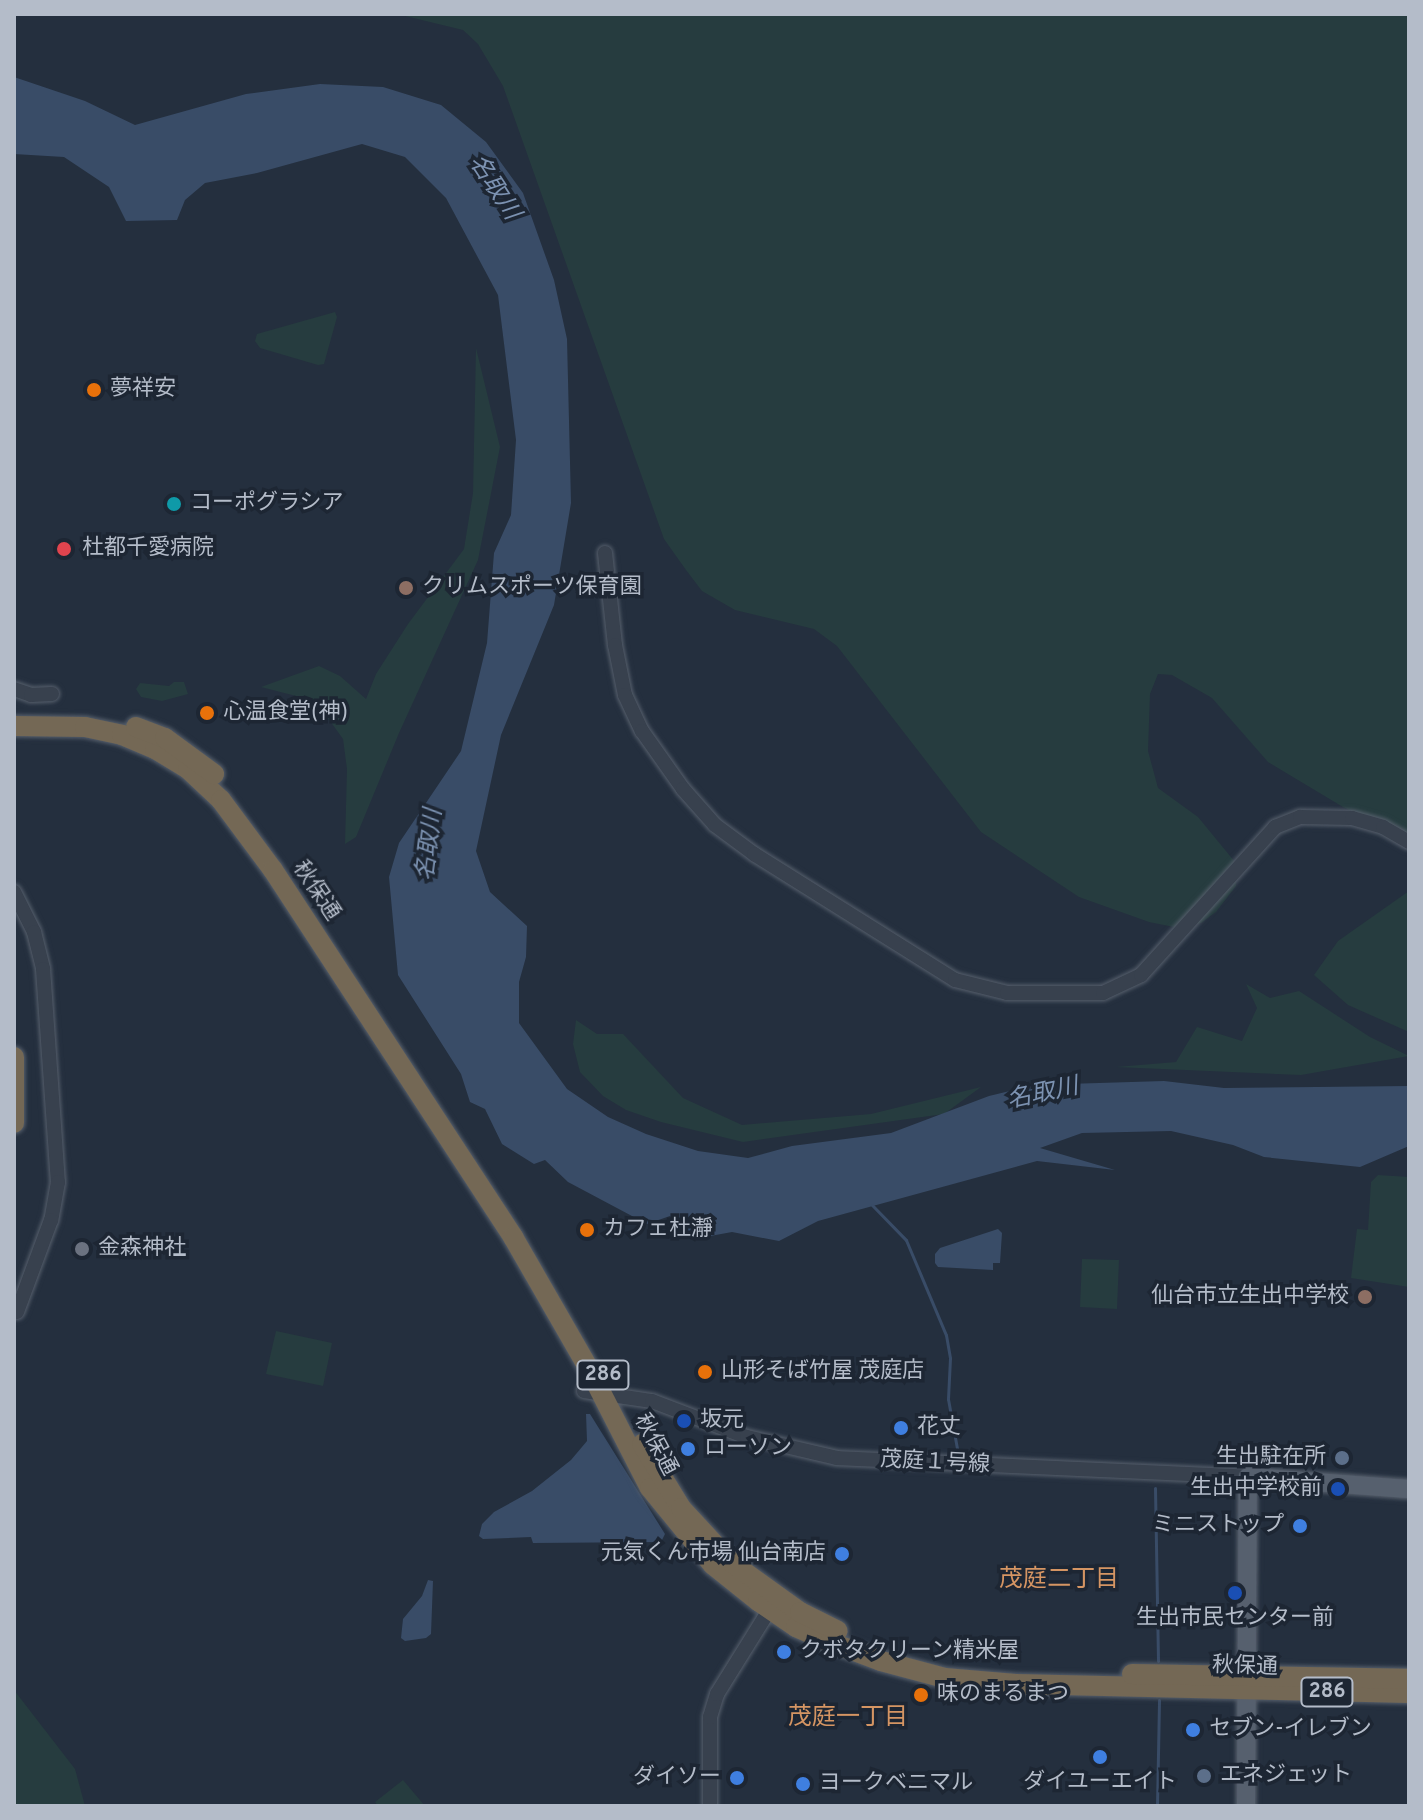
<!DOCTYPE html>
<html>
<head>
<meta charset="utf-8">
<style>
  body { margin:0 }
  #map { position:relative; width:1423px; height:1820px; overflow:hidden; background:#242f3e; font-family:Overpass,"Noto Sans JP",sans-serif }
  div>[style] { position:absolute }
  .green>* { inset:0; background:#263c3f }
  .water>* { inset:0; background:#394c67 }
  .stream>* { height:3px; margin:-1.5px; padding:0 1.5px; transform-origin:1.5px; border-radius:1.5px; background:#394c67 }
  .roads { filter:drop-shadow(0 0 2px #565f6c) drop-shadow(0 0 2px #565f6c) }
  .minor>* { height:14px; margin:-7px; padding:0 7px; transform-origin:7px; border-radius:7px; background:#38414e }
  .major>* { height:18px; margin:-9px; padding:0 9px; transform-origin:9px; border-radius:9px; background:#56606e }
  .highway>* { height:20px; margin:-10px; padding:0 10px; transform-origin:10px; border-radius:10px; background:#746855 }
  .dots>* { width:22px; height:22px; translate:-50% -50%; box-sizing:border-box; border:4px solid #1d2633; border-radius:50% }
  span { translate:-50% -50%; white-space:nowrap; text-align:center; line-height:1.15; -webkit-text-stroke:7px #1d2633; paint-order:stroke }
  .shield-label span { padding:2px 6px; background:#1d2633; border:2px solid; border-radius:6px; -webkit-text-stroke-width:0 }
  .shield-label { font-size:20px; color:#b4bcc9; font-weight:700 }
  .poi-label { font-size:22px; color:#b4bcc9 }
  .left { translate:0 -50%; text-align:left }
  .right { translate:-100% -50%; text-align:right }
  .street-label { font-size:22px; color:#b4bcc9 }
  .water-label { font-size:24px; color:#7c92b1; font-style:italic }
  .neighbourhood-label { font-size:24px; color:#d59563 }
  .frame { position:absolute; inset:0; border:16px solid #b4bcc9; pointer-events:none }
</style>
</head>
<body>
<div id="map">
  <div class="green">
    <i style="clip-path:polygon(397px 14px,1409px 14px,1409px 838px,1343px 807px,1268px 762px,1212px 698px,1172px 675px,1158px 674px,1150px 694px,1148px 751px,1158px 788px,1198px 817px,1235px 862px,1236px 886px,1216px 912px,1201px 923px,1179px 928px,1149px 922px,1079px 897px,981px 832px,837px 646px,814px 629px,735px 610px,702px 591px,686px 570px,664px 539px,503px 86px,478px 44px,463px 30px)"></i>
    <i style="clip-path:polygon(335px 312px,337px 317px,324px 364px,318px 365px,260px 348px,255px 341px,257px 334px)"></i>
    <i style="clip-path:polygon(476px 348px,500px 447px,478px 560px,399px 733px,356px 837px,345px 844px,347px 769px,343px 739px,325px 714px,296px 696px,261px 687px,319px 666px,340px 676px,366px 699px,376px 674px,408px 624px,464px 549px,473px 493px)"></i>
    <i style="clip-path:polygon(174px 682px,184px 682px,188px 694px,162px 701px,141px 697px,136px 689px,140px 683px,169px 686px)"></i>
    <i style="clip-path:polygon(1409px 891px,1409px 1032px,1348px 1005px,1314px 975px,1338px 941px)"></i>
    <i style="clip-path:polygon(1246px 984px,1270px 998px,1299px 991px,1370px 1037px,1409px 1056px,1301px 1075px,1116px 1067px,1176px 1062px,1197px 1027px,1242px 1041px,1257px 1008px)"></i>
    <i style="clip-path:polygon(576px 1020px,597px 1034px,623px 1034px,683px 1098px,742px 1125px,871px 1114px,981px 1087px,944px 1114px,743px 1142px,661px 1122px,626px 1110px,603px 1096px,580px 1072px,573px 1044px)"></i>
    <i style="clip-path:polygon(1378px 1175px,1409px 1177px,1409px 1287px,1351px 1278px,1357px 1229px,1368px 1230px,1371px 1182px)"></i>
    <i style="clip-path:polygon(1082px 1259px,1119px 1260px,1117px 1309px,1080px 1307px)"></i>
    <i style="clip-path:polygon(276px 1331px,332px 1343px,323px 1386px,266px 1374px)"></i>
    <i style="clip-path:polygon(14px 1690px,75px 1769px,85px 1806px,14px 1806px)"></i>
    <i style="clip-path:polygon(403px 1780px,425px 1806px,378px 1806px,375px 1802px)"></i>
  </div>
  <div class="water">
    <i style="clip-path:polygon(14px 77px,85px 101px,135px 125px,246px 94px,320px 84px,383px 87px,441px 105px,486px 142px,523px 193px,554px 280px,567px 339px,571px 503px,554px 605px,501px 735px,476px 851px,490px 892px,527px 926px,526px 957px,519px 982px,519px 1023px,567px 1089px,608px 1117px,646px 1134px,698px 1151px,748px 1158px,792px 1146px,891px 1133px,989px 1096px,1034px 1085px,1164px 1081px,1224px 1088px,1409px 1086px,1409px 1146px,1360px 1167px,1264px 1157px,1233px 1145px,1171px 1131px,1082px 1133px,1040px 1148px,1115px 1170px,1037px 1161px,818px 1221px,779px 1241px,732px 1232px,694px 1239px,670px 1216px,647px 1224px,568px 1182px,545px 1160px,534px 1164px,502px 1144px,485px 1109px,470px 1102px,461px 1074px,398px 975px,389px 877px,399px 843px,461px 751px,487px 643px,494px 553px,511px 515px,516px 440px,498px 295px,446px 198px,405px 157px,362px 144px,257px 173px,205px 183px,185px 200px,177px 220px,126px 221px,109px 187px,64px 157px,14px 154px)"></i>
    <i style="clip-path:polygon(998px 1229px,1002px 1233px,1000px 1263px,993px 1263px,993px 1270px,938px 1267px,935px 1263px,935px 1254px,940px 1248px)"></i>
    <i style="clip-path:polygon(586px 1414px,590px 1414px,665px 1534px,661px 1542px,533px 1543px,531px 1537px,483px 1539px,479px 1536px,482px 1524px,494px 1512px,532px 1491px,571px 1460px,587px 1441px)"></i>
    <i style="clip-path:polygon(428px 1580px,433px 1581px,431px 1634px,426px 1638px,405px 1641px,401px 1638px,403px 1619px,422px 1596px)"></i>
  </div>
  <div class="stream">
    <i style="left:872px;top:1205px;width:49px;rotate:45.8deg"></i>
    <i style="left:906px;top:1240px;width:103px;rotate:67.2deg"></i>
    <i style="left:946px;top:1335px;width:23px;rotate:80deg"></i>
    <i style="left:950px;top:1358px;width:41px;rotate:92.8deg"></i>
    <i style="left:948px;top:1399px;width:56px;rotate:79.7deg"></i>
    <i style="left:1155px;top:1488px;width:173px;rotate:89deg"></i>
    <i style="left:1157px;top:1806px;width:106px;rotate:-88.9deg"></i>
  </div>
  <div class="roads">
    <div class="minor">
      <i style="left:605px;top:553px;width:93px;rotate:83.8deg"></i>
      <i style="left:615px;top:645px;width:51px;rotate:78.7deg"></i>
      <i style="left:625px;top:695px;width:40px;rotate:65deg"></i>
      <i style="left:642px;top:731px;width:71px;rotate:54.7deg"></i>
      <i style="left:683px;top:789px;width:48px;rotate:48.4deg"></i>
      <i style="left:715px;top:825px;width:49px;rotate:36.6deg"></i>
      <i style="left:754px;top:854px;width:237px;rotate:32.1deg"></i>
      <i style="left:955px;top:980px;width:54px;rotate:14deg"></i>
      <i style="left:1007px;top:993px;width:96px"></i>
      <i style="left:1103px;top:993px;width:42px;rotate:-25.3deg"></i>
      <i style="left:1141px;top:975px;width:200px;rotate:-47.8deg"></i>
      <i style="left:1275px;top:827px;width:27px;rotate:-22deg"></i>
      <i style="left:1300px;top:817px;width:52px;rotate:1.1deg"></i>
      <i style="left:1352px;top:818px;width:32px;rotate:16deg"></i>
      <i style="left:1383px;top:827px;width:30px;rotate:30deg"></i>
      <i style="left:14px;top:689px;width:18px;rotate:19deg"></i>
      <i style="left:31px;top:695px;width:21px;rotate:-3deg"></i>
      <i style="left:14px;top:892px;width:45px;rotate:63.4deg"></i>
      <i style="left:34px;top:932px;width:38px;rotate:76deg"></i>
      <i style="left:43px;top:969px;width:214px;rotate:86deg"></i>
      <i style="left:58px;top:1182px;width:39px;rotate:100deg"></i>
      <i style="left:51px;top:1220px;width:98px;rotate:110.3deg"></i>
      <i style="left:584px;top:1391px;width:69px;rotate:8.4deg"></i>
      <i style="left:652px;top:1401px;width:102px;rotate:20.8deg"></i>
      <i style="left:747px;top:1437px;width:92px;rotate:13.1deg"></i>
      <i style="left:837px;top:1458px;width:411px;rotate:2.6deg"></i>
      <i style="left:710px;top:1806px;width:89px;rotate:-90deg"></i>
      <i style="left:710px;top:1717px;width:24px;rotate:-73deg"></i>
      <i style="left:717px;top:1694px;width:106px;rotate:-58.1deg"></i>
    </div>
    <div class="major">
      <i style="left:1246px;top:1806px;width:329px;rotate:-89.7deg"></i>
      <i style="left:1248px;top:1477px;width:161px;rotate:4.3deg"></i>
    </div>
    <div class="highway">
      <i style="left:14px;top:726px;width:71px;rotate:0.8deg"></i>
      <i style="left:85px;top:727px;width:38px;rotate:12deg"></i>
      <i style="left:122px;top:735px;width:36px;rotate:23deg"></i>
      <i style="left:155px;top:749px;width:39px;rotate:31deg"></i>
      <i style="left:188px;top:769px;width:45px;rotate:43.2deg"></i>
      <i style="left:221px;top:800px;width:87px;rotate:53.4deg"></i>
      <i style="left:273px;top:870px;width:439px;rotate:56.8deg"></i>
      <i style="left:513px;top:1237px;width:155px;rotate:60.1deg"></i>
      <i style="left:590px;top:1371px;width:131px;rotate:62.9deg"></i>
      <i style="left:650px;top:1488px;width:99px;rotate:50.7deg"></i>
      <i style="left:713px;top:1565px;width:58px;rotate:38.7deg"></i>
      <i style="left:758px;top:1601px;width:46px;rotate:34.4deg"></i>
      <i style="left:796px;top:1627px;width:37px;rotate:24deg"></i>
      <i style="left:830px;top:1642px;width:54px;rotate:20.4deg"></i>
      <i style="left:881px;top:1661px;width:66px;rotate:14.9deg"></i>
      <i style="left:945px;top:1678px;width:71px;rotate:4.8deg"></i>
      <i style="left:1016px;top:1684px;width:393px;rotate:1.3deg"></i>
      <i style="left:136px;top:727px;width:31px;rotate:21deg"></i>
      <i style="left:165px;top:738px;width:61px;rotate:36.3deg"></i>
      <i style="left:14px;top:1057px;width:66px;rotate:90deg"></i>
      <i style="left:642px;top:1444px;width:75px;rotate:58.6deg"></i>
      <i style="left:681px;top:1508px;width:75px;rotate:47.2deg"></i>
      <i style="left:732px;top:1563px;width:84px;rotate:35.8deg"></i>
      <i style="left:800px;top:1612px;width:42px;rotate:26.6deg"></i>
      <i style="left:1132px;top:1674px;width:277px;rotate:1deg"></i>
    </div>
  </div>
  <div class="dots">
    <i style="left:94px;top:390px;background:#e8710a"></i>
    <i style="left:174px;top:504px;background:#0f9aa8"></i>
    <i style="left:64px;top:549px;background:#e0444e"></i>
    <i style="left:406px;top:588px;background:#8d6e63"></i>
    <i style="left:207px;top:713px;background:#e8710a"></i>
    <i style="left:587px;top:1230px;background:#e8710a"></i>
    <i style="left:82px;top:1249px;background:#6b7280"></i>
    <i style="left:1365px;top:1297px;background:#8d6e63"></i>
    <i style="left:705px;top:1372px;background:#e8710a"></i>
    <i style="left:684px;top:1421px;background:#1a4fb4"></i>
    <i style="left:901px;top:1428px;background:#3f7fe0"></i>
    <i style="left:688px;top:1449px;background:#3f7fe0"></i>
    <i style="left:1342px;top:1458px;background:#5c6f8a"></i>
    <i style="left:1338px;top:1489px;background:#1a4fb4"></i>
    <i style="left:1300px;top:1526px;background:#3f7fe0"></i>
    <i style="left:842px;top:1554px;background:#3f7fe0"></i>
    <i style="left:1235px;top:1593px;background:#1a4fb4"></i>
    <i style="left:784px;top:1652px;background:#3f7fe0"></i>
    <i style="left:921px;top:1695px;background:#e8710a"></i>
    <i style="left:1193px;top:1730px;background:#3f7fe0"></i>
    <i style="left:1100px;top:1757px;background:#3f7fe0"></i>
    <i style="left:1204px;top:1776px;background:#5c6f8a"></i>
    <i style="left:737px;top:1778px;background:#3f7fe0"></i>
    <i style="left:803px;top:1784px;background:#3f7fe0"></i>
  </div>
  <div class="shield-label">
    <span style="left:603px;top:1375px">286</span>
    <span style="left:1327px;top:1692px">286</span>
  </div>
  <div class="poi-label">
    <span class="left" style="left:110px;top:390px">夢祥安</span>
    <span class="left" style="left:190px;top:504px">コーポグラシア</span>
    <span class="left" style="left:82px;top:549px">杜都千愛病院</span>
    <span class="left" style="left:422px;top:588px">クリムスポーツ保育園</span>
    <span class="left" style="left:223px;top:713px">心温食堂(神)</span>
    <span class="left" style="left:603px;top:1230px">カフェ杜瀞</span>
    <span class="left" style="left:98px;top:1249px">金森神社</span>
    <span class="right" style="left:1349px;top:1297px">仙台市立生出中学校</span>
    <span class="left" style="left:721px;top:1372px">山形そば竹屋 茂庭店</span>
    <span class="left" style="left:700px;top:1421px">坂元</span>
    <span class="left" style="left:917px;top:1428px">花丈</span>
    <span class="left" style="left:704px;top:1449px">ローソン</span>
    <span class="right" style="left:1326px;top:1458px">生出駐在所</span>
    <span class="right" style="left:1322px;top:1489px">生出中学校前</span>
    <span class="right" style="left:1284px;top:1526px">ミニストップ</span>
    <span class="right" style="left:826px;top:1554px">元気くん市場 仙台南店</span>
    <span style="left:1235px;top:1619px">生出市民センター前</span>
    <span class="left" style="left:800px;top:1652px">クボタクリーン精米屋</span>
    <span class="left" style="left:937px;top:1695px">味のまるまつ</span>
    <span class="left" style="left:1209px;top:1730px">セブン-イレブン</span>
    <span class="left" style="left:1220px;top:1776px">エネジェット</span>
    <span class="right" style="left:721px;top:1778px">ダイソー</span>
    <span style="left:1100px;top:1783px">ダイユーエイト</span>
    <span class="left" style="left:819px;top:1784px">ヨークベニマル</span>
  </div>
  <div class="street-label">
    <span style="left:316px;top:891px;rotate:56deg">秋保通</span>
    <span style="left:655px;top:1445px;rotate:62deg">秋保通</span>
    <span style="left:935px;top:1463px;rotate:3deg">茂庭１号線</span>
    <span style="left:1245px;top:1667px;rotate:2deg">秋保通</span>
  </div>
  <div class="water-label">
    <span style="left:493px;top:188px;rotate:57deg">名取川</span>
    <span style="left:431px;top:845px;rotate:-83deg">名取川</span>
    <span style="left:1043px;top:1095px;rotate:-12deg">名取川</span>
  </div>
  <div class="neighbourhood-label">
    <span style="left:1059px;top:1581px">茂庭二丁目</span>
    <span style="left:848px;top:1719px">茂庭一丁目</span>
  </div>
  <div class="frame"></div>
</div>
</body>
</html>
